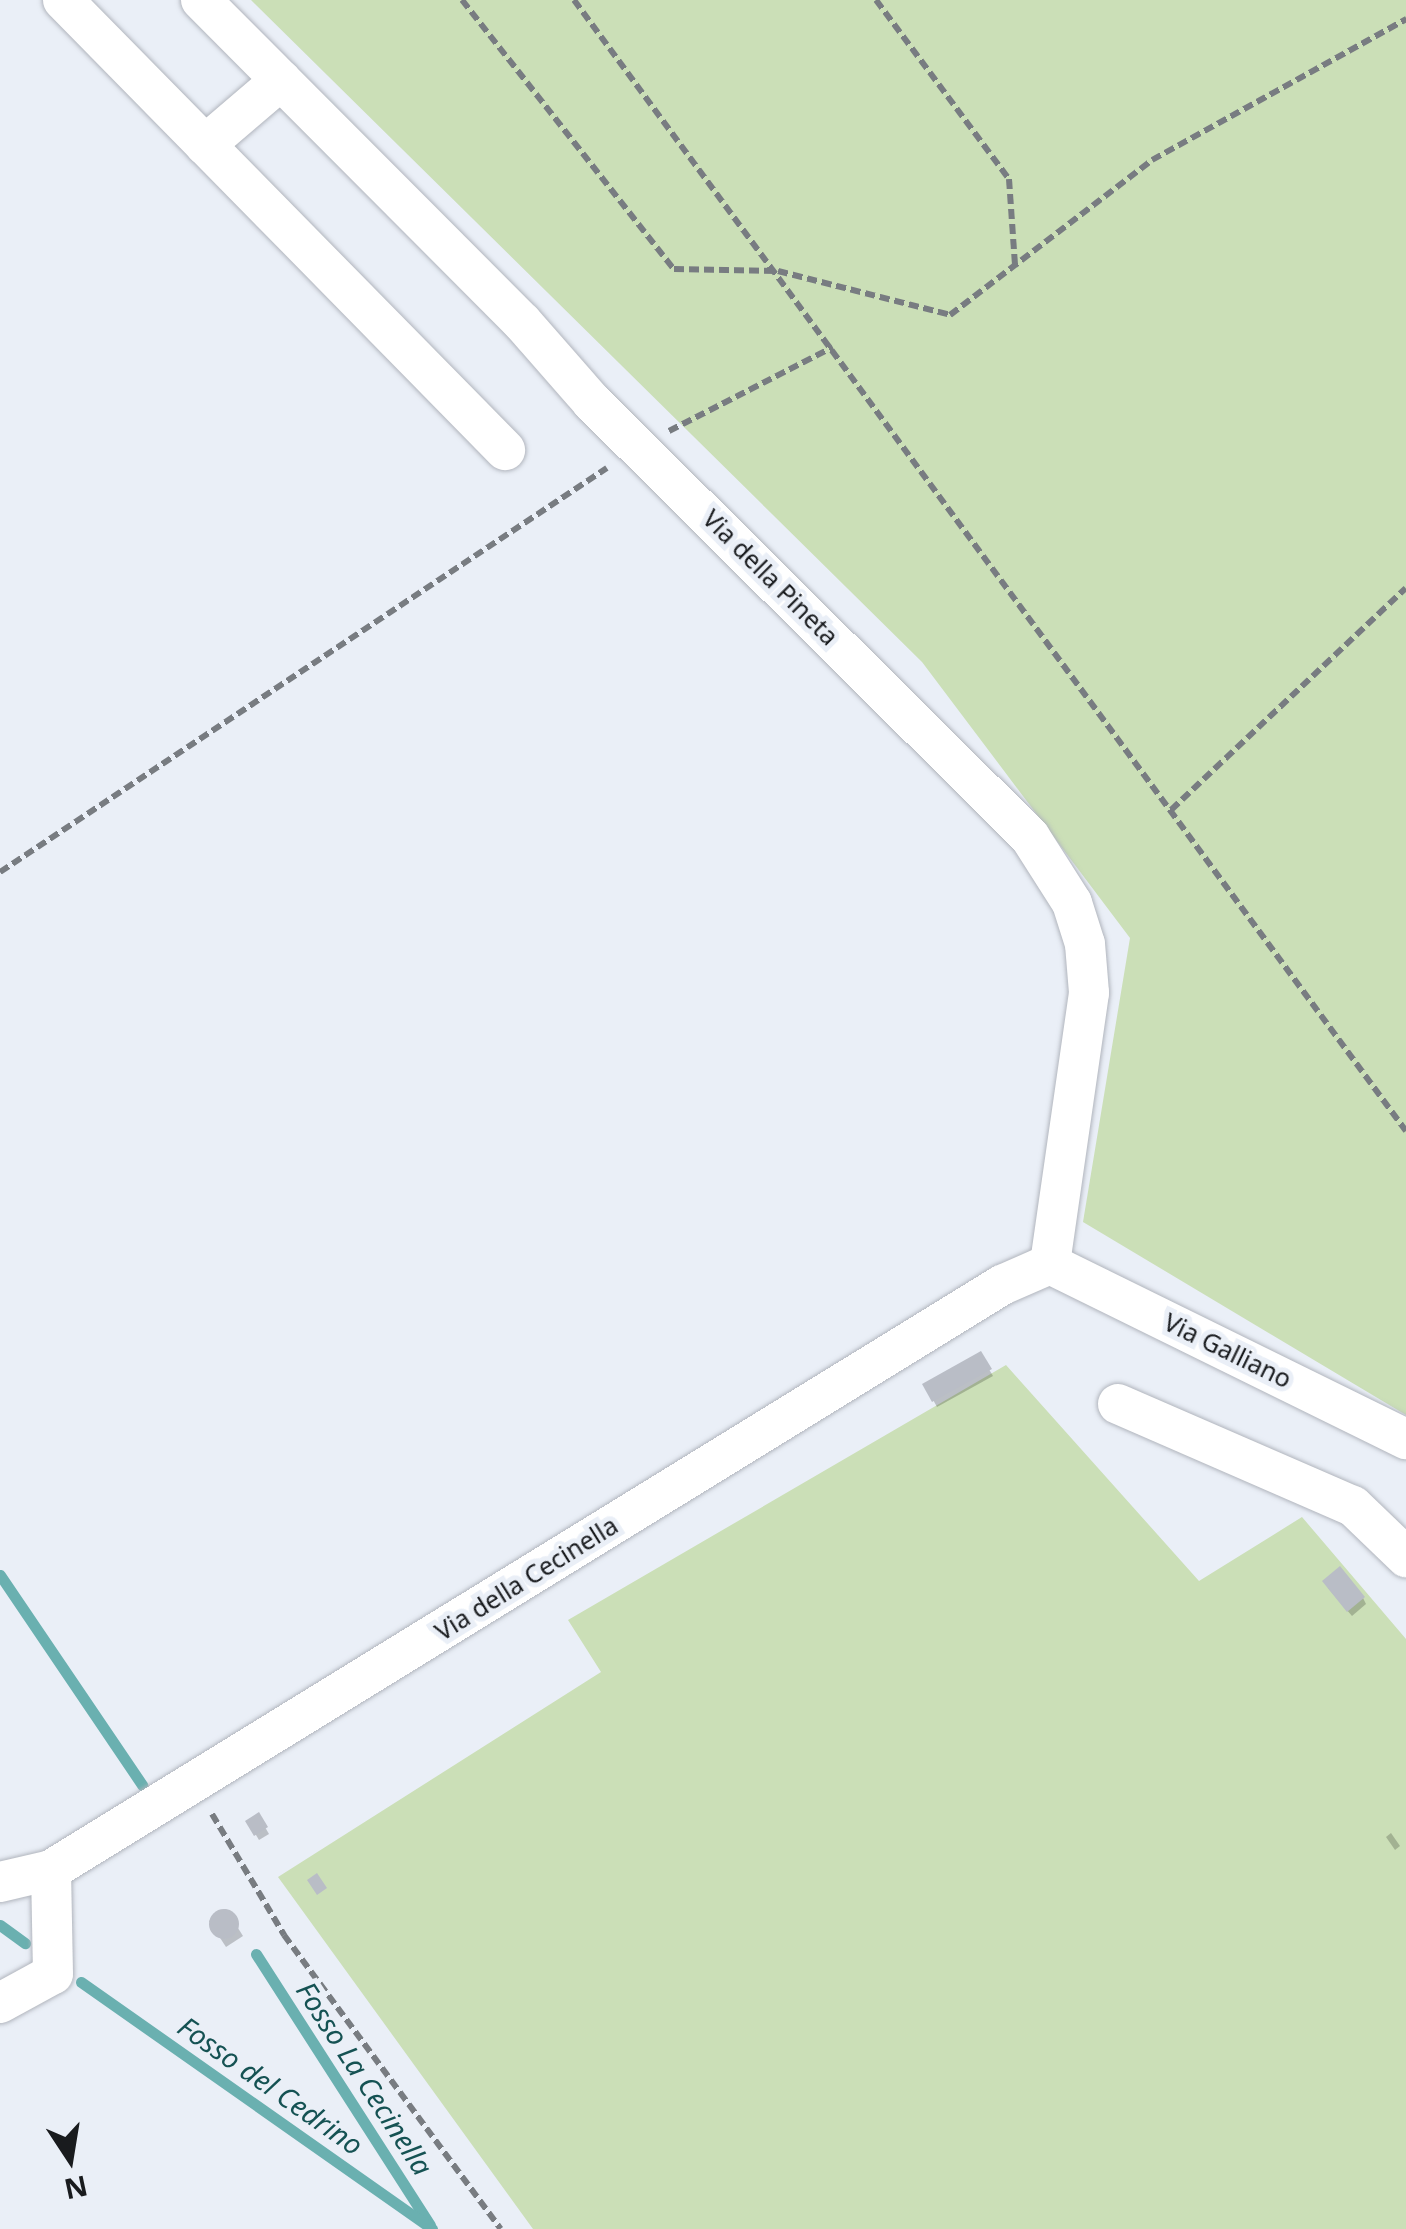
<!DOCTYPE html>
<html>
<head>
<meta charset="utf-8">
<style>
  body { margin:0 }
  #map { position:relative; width:1406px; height:2229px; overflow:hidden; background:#eaeff7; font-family:"Noto Sans",sans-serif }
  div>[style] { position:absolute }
  .green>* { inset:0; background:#cbdfb7 }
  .shadow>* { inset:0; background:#0003 }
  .stream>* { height:11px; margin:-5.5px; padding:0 5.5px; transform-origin:5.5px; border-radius:5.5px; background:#6ab0b0 }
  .building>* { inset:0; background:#b9bdc6 }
  .round { border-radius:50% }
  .path>* { height:6px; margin-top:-3px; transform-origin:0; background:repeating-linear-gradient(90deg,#787c81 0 10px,transparent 0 15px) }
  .roads { filter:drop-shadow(0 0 2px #b1b5bd) drop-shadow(0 0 2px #b1b5bd) }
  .minor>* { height:40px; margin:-20px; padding:0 20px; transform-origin:20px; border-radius:20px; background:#fff }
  span { translate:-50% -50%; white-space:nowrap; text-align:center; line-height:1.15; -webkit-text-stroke:10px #eaeff7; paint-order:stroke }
  .street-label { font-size:25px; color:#191b1e }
  .water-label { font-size:28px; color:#155253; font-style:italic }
  .north { position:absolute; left:20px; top:2109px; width:100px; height:100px; -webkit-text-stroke:8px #eaeff7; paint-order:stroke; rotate:168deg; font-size:28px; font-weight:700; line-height:40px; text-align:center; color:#191b1e }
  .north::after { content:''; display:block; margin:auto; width:35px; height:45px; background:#191b1e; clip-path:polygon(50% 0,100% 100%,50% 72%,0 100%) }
</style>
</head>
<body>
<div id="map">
  <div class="green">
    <i style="clip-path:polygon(251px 0,1406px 0,1406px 1415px,1083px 1222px,1130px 938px,922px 662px)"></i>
    <i style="clip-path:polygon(1006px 1365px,1199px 1581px,1302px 1517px,1406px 1639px,1406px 2229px,533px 2229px,278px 1877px,601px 1672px,568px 1620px)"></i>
  </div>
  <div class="shadow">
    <i style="clip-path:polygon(980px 1354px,993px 1376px,937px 1407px,925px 1385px)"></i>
    <i style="clip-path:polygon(1328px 1588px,1363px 1598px,1366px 1604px,1352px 1616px)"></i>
    <i style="clip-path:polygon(258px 1815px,269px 1834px,259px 1840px,248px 1822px)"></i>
    <i style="clip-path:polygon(1391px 1833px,1400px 1846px,1395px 1850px,1386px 1837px)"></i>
    <i style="clip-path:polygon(226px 1909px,243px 1936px,226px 1947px,209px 1921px)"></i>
  </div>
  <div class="stream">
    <i style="left:0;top:1575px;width:254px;rotate:55.9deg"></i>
    <i style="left:0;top:1925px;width:31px;rotate:36deg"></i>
    <i style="left:256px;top:1954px;width:322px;rotate:57.3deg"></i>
    <i style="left:81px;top:1982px;width:429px;rotate:35.1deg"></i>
  </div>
  <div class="building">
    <i style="clip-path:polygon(981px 1351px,992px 1369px,932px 1402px,922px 1384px)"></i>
    <i style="clip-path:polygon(1340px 1566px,1365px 1597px,1347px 1612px,1322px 1581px)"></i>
    <i style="clip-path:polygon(259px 1812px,268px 1827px,254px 1836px,245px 1821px)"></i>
    <i style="clip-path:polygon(317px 1873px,327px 1888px,317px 1895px,307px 1880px)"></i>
    <i class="round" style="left:209px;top:1909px;width:30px;height:30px"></i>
  </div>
  <div class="path">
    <i style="left:462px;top:0;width:342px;rotate:51.8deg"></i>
    <i style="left:674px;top:269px;width:104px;rotate:1.1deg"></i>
    <i style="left:778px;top:271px;width:178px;rotate:14.3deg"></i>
    <i style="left:950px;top:315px;width:255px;rotate:-37.5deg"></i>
    <i style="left:1152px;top:160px;width:291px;rotate:-29deg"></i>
    <i style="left:574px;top:0;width:1404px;rotate:53.66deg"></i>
    <i style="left:876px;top:0;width:223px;rotate:53.4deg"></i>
    <i style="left:1009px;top:179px;width:85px;rotate:86deg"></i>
    <i style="left:669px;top:431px;width:184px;rotate:-27.1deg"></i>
    <i style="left:1171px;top:810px;width:323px;rotate:-43.4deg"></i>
    <i style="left:0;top:872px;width:729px;rotate:-33.65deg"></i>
    <i style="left:212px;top:1814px;width:141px;rotate:59.2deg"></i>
    <i style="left:284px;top:1935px;width:365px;rotate:53.6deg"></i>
  </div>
  <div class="roads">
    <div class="minor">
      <i style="left:63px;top:0;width:631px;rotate:45.51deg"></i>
      <i style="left:201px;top:0;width:455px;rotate:45.1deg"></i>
      <i style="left:522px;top:322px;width:106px;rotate:48.8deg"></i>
      <i style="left:592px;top:402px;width:617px;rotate:44.8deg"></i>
      <i style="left:1030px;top:837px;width:78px;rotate:57.5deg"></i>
      <i style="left:1072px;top:903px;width:43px;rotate:72.4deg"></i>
      <i style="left:1085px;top:944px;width:49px;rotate:85.3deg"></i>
      <i style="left:1089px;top:993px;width:274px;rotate:98.2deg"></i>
      <i style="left:205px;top:145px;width:100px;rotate:-40.5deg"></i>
      <i style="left:1050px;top:1264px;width:397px;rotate:26.2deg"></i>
      <i style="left:1118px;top:1404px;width:256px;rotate:23.5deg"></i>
      <i style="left:1353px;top:1506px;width:74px;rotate:43.9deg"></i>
      <i style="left:0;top:1882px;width:52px;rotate:-13.2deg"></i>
      <i style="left:51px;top:1870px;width:1117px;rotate:-31.6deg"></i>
      <i style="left:1002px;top:1285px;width:52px;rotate:-23.6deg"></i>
      <i style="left:0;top:2003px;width:60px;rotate:-28.7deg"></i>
      <i style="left:53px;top:1974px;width:104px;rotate:-91.1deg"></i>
    </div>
  </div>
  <div class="street-label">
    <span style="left:771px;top:577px;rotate:45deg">Via della Pineta</span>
    <span style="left:1228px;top:1350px;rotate:26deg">Via Galliano</span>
    <span style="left:526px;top:1578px;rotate:-32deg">Via della Cecinella</span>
  </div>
  <div class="water-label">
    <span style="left:365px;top:2078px;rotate:57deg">Fosso La Cecinella</span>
    <span style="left:271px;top:2085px;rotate:35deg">Fosso del Cedrino</span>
  </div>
  <div class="north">N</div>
</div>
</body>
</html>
